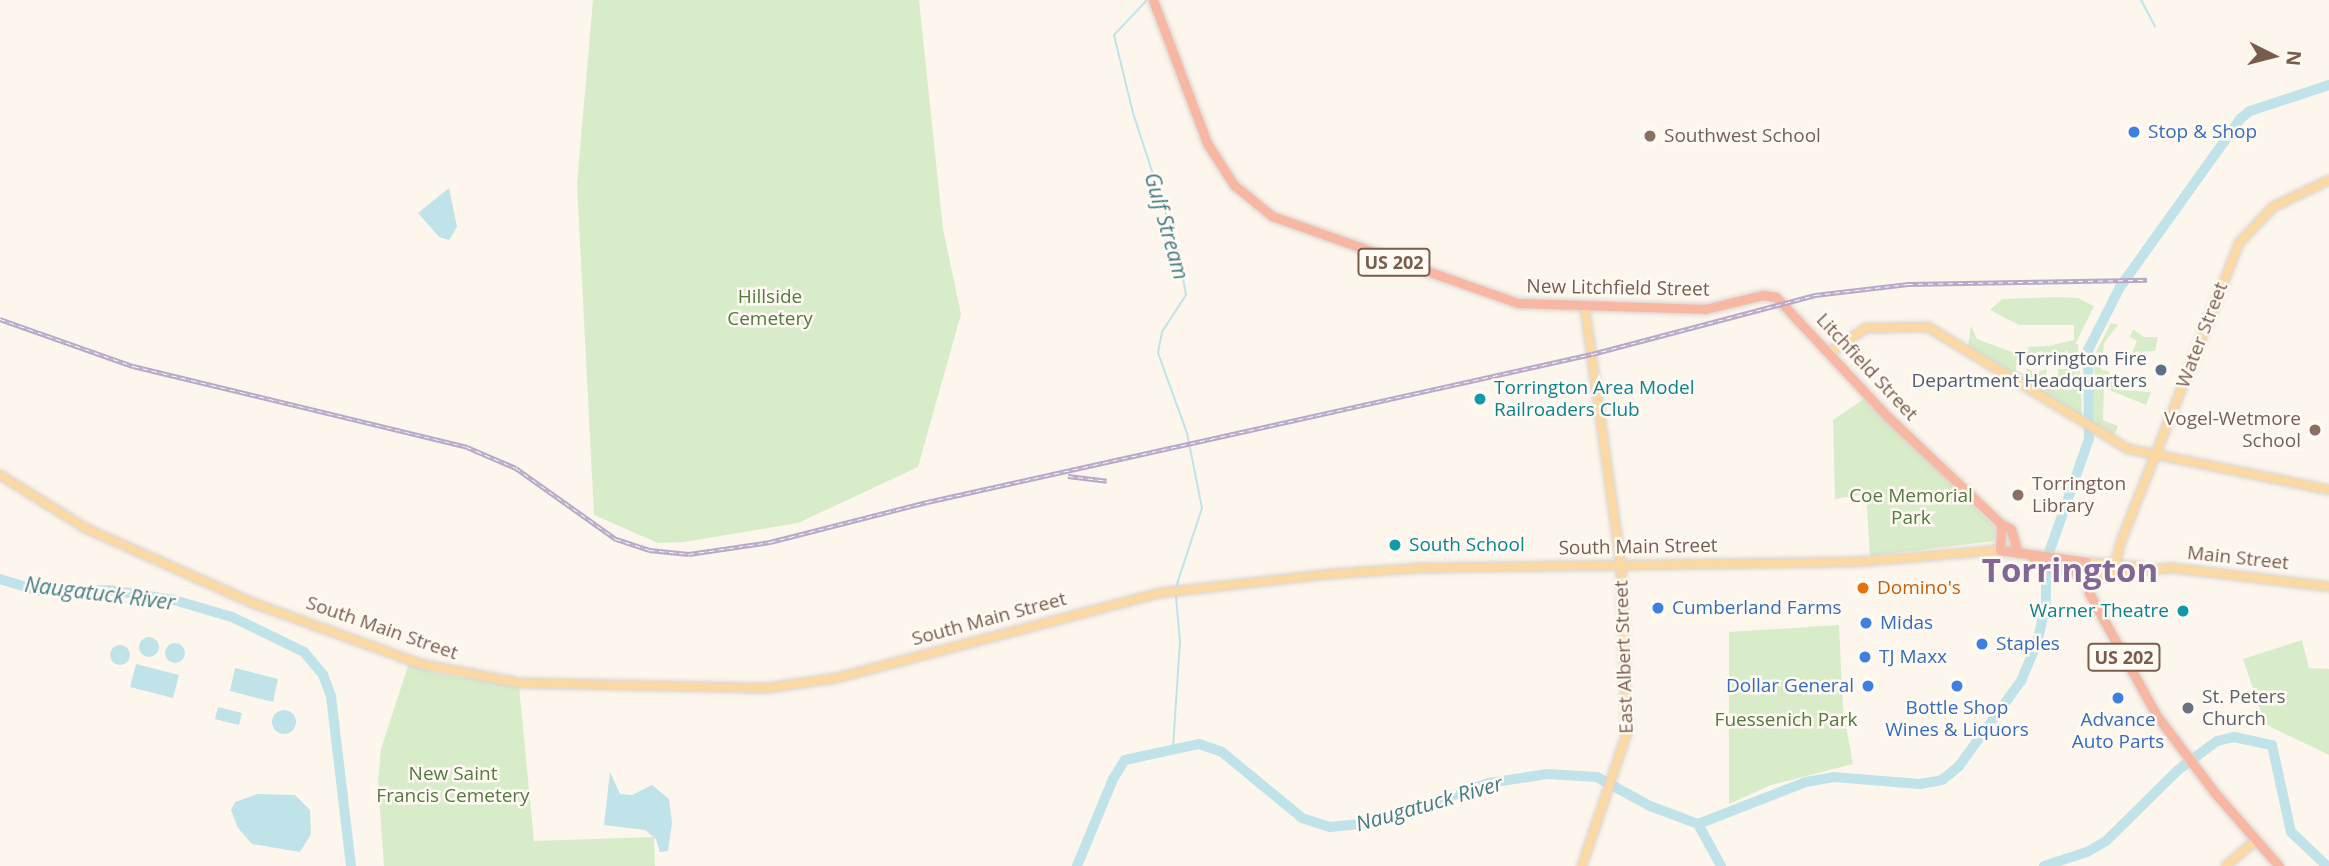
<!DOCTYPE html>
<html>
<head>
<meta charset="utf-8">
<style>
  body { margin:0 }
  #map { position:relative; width:2329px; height:866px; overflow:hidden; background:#fdf6ec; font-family:"Open Sans",sans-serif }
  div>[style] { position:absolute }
  .green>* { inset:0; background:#d8ecc9 }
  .water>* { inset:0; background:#bfe3e8 }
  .round { border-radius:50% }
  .stream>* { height:2px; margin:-1px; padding:0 1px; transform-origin:1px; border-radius:1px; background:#bfe3e8 }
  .river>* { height:10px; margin:-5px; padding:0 5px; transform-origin:5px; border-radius:5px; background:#bfe3e8 }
  .roads { filter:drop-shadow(0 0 2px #dad1cd) drop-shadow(0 0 2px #dad1cd) }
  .major>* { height:8px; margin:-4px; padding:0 4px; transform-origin:4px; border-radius:4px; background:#fbd9a5 }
  .highway>* { height:9px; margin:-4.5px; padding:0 4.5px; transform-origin:4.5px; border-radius:4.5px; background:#f7b7a3 }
  .rail>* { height:4.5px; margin-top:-2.25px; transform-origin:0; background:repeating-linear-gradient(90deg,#fffaf3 0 5px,#b9a8c9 0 10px); box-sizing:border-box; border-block:2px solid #b9a8c9 }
  .dots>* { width:19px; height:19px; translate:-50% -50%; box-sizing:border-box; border:4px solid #fffaf3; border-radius:50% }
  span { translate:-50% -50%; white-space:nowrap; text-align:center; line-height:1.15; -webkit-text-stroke:5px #fffaf3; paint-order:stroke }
  .shield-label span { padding:2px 5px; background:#fffaf3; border:2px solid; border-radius:5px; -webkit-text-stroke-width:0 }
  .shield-label { font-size:18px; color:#7a5c4d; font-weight:700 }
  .shop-label { font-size:19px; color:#366cbe }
  .left { translate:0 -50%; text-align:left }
  .right { translate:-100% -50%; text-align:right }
  .education-label { font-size:19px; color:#785e54 }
  .street-label { font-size:19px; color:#7a5c4d }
  .park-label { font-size:19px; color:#537a41 }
  .service-label { font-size:19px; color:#4e5e75 }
  .culture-label { font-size:19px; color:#0d838f }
  .food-label { font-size:19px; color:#c56008 }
  .worship-label { font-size:19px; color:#5b616d }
  .water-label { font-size:21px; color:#437c86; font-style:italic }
  .town-label { font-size:33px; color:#846695; font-weight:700 }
  .north { position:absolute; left:2238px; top:21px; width:70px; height:70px; -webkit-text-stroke:5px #fffaf3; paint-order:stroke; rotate:96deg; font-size:19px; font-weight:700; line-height:28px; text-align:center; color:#7a5c4d }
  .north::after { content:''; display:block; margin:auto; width:24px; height:32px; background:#7a5c4d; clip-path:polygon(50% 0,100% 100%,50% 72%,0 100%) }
</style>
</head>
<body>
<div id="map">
  <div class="green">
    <i style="clip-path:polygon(593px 0,919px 0,943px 229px,961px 314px,918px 467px,798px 523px,684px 542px,658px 543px,594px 515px,577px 184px)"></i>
    <i style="clip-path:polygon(2056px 297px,2078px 298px,2094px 306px,2075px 345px,2053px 345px,2074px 340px,2074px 325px,2019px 325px,1990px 310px,2002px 299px)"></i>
    <i style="clip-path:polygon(2111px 323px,2118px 325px,2104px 343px,2101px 370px,2108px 371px,2118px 390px,2151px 392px,2146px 405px,2104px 388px,2103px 420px,2118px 426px,2114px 437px,2095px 425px,2090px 383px,2095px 374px,2092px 360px)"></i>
    <i style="clip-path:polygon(1971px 326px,1977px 339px,2017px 354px,2016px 370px,2025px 375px,2027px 368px,2035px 373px,2047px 369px,2046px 377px,2036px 378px,2048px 379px,2058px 376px,2058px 369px,2070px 369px,2073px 357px,2066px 350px,2064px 356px,2046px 357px,2041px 351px,2029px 356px,2028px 347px,2078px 344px,2079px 368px,2065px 390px,2080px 369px,2082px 417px,1968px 346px)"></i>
    <i style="clip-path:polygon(2133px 329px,2144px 337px,2158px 337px,2155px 351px,2134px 352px,2147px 358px,2145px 363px,2130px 358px,2137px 341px,2130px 337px)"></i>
    <i style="clip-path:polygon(1864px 399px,1996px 528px,1994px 541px,1870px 556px,1866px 494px,1835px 499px,1833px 420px)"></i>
    <i style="clip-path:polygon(1839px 625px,1843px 709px,1853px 764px,1771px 785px,1729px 804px,1729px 632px)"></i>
    <i style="clip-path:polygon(2302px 640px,2309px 668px,2329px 669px,2329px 755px,2265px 724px,2243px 659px)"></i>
    <i style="clip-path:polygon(409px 663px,435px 673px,519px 686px,534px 841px,654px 837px,655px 866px,384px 866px,378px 782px,381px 749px)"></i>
  </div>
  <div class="water">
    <i style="clip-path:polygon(449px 188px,457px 227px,449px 240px,439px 237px,418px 213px)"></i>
    <i class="round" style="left:139px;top:637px;width:20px;height:20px"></i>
    <i class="round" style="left:165px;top:643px;width:20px;height:20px"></i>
    <i class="round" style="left:110px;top:645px;width:20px;height:20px"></i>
    <i style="clip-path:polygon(136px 664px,179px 675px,173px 698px,130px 687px)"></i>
    <i style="clip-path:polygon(235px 668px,278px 679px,273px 702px,230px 691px)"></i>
    <i style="clip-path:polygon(218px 707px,242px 713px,239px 725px,215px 719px)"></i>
    <i class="round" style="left:272px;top:710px;width:24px;height:24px"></i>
    <i style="clip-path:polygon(610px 772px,620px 794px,632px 795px,652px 785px,669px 799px,672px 823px,668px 851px,660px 852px,656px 839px,645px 830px,604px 825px)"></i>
    <i style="clip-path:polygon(258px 794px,295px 795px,310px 810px,311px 834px,300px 852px,252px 844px,238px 828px,231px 810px,235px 802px)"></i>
  </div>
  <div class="stream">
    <i style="left:1147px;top:0;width:48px;rotate:133.3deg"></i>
    <i style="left:1114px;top:35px;width:80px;rotate:76.3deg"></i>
    <i style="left:1133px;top:113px;width:145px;rotate:71.9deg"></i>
    <i style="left:1178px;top:251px;width:45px;rotate:79.7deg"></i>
    <i style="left:1186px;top:295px;width:44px;rotate:123deg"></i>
    <i style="left:1162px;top:332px;width:21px;rotate:101deg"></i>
    <i style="left:1158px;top:353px;width:85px;rotate:70.1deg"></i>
    <i style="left:1187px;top:433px;width:76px;rotate:78.7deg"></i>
    <i style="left:1202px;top:508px;width:83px;rotate:108.2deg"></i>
    <i style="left:2141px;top:0;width:30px;rotate:62deg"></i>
    <i style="left:1173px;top:747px;width:105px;rotate:-86.2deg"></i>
    <i style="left:1180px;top:642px;width:46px;rotate:-95deg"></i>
  </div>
  <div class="river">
    <i style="left:0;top:579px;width:41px;rotate:17.1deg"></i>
    <i style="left:39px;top:591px;width:70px;rotate:-0.8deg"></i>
    <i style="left:109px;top:590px;width:66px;rotate:8.7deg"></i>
    <i style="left:174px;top:600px;width:60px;rotate:16.3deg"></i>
    <i style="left:232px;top:617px;width:80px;rotate:25.9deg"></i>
    <i style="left:304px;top:652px;width:30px;rotate:50deg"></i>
    <i style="left:323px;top:675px;width:22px;rotate:69deg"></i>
    <i style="left:331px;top:696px;width:171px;rotate:83.3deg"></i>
    <i style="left:1698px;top:824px;width:116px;rotate:-21.3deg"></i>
    <i style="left:1806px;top:782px;width:27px;rotate:-10deg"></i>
    <i style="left:1833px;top:777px;width:87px;rotate:4.6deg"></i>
    <i style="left:1920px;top:784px;width:22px;rotate:-10deg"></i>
    <i style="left:1942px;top:780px;width:22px;rotate:-39deg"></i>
    <i style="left:1959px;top:766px;width:105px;rotate:-53.9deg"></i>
    <i style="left:2021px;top:681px;width:41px;rotate:-67.2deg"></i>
    <i style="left:2037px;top:643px;width:39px;rotate:-77deg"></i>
    <i style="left:2046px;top:605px;width:44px;rotate:-90deg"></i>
    <i style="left:2046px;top:561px;width:129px;rotate:-70.6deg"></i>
    <i style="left:2089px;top:439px;width:89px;rotate:-90.6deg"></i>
    <i style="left:2088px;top:350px;width:71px;rotate:-63.1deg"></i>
    <i style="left:2120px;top:287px;width:208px;rotate:-54.4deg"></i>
    <i style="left:2241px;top:118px;width:11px;rotate:-38deg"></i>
    <i style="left:2250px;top:111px;width:83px;rotate:-18.2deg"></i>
    <i style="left:1698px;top:824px;width:48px;rotate:61.3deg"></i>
    <i style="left:1077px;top:866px;width:94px;rotate:-67.5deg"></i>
    <i style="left:1113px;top:779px;width:22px;rotate:-58deg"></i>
    <i style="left:1125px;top:760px;width:76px;rotate:-12.2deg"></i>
    <i style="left:1199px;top:744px;width:24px;rotate:19deg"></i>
    <i style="left:1222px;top:752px;width:104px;rotate:39.5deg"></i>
    <i style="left:1302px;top:818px;width:29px;rotate:18deg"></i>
    <i style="left:1330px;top:827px;width:40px;rotate:-5.7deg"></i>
    <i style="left:1370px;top:823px;width:126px;rotate:-18.6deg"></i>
    <i style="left:1489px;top:783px;width:59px;rotate:-8.8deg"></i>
    <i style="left:1547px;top:774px;width:50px;rotate:3.4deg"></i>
    <i style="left:1597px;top:777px;width:60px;rotate:28.7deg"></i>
    <i style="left:1650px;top:806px;width:51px;rotate:20.6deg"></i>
    <i style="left:2044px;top:866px;width:45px;rotate:-18deg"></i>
    <i style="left:2087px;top:852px;width:22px;rotate:-30deg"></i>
    <i style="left:2106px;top:841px;width:101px;rotate:-44.6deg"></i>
    <i style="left:2178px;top:770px;width:49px;rotate:-36.6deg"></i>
    <i style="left:2217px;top:741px;width:17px;rotate:-13deg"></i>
    <i style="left:2234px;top:737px;width:39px;rotate:12deg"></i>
    <i style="left:2272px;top:745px;width:89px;rotate:77.7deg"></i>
    <i style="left:2291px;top:832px;width:50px;rotate:43.4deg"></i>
  </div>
  <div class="roads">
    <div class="major">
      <i style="left:1828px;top:353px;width:45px;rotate:-33.3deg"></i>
      <i style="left:1866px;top:328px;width:62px;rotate:-0.9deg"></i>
      <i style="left:1928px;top:327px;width:234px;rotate:31.4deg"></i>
      <i style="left:2128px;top:449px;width:205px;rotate:11.5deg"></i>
      <i style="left:0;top:475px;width:100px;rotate:31.9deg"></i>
      <i style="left:85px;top:528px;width:184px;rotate:24.1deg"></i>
      <i style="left:253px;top:603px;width:179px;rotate:20deg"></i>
      <i style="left:421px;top:664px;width:101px;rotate:10.9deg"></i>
      <i style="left:520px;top:683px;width:248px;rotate:1.2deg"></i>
      <i style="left:768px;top:688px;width:69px;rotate:-8.4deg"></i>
      <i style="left:836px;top:678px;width:334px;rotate:-14.7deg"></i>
      <i style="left:1159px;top:593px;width:172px;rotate:-6.3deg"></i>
      <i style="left:1330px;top:574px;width:92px;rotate:-3.7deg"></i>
      <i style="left:1422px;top:568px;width:433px;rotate:-0.8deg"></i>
      <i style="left:1855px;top:562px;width:145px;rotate:-4.7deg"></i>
      <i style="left:2086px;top:562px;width:56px;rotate:5.1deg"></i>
      <i style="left:2113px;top:573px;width:30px;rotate:-76deg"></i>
      <i style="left:2120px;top:544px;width:324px;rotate:-68.4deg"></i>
      <i style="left:2239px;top:243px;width:50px;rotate:-46.6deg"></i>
      <i style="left:2273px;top:207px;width:62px;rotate:-25.7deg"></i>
      <i style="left:2087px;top:575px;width:86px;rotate:-4.7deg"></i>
      <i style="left:2173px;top:568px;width:157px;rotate:6.9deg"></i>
      <i style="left:1582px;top:866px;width:140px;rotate:-71.3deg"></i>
      <i style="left:1627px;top:733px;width:168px;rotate:-92deg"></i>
      <i style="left:1621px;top:565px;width:260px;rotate:-98deg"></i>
      <i style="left:2226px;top:866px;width:38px;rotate:-41deg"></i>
    </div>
    <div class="highway">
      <i style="left:1153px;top:0;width:153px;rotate:69.3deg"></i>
      <i style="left:1207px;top:143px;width:50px;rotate:57.3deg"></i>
      <i style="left:1234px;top:185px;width:49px;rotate:39.2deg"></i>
      <i style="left:1272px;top:216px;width:261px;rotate:19.5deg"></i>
      <i style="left:1518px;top:303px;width:187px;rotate:1.8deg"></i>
      <i style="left:1705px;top:309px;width:60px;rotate:-13.6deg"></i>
      <i style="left:1763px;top:295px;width:13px;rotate:9deg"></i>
      <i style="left:1776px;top:297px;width:164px;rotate:47deg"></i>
      <i style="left:1888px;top:417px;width:156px;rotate:43.4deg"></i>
      <i style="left:2001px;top:524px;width:11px;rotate:27deg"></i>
      <i style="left:2011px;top:529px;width:25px;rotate:74deg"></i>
      <i style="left:2001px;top:524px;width:26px;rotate:92deg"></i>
      <i style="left:2000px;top:550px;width:87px;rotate:7.9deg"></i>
      <i style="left:2086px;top:562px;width:31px;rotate:84deg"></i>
      <i style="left:2089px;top:593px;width:141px;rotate:61.1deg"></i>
      <i style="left:2157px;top:716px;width:96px;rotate:53deg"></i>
      <i style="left:2215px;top:793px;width:97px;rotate:48.8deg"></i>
      <i style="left:2030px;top:555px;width:16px;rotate:38deg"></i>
      <i style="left:2043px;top:565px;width:45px;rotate:12.8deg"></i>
    </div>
  </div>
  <div class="rail">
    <i style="left:0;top:319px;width:141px;rotate:19.5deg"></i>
    <i style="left:133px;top:366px;width:344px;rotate:13.6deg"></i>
    <i style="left:467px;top:447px;width:53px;rotate:23.2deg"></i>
    <i style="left:516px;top:468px;width:123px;rotate:35.4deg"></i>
    <i style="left:616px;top:539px;width:35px;rotate:18deg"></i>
    <i style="left:649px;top:550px;width:40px;rotate:5.7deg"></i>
    <i style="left:689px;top:554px;width:82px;rotate:-8.4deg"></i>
    <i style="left:770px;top:542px;width:162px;rotate:-14.3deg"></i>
    <i style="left:927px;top:502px;width:681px;rotate:-12.55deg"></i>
    <i style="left:1592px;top:354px;width:231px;rotate:-14.8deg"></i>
    <i style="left:1815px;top:295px;width:94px;rotate:-6.7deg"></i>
    <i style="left:1908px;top:284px;width:239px;rotate:-1deg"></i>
    <i style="left:1068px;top:476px;width:39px;rotate:7deg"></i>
  </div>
  <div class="dots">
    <i style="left:2134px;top:132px;background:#3f7fe0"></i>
    <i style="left:1650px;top:136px;background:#8d6e63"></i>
    <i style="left:2161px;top:370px;background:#5c6f8a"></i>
    <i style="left:1480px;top:399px;background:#0f9aa8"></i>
    <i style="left:2315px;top:430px;background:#8d6e63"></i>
    <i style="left:2018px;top:495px;background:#8d6e63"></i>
    <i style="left:1395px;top:545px;background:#0f9aa8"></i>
    <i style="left:1863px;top:588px;background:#e8710a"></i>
    <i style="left:1658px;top:608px;background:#3f7fe0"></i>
    <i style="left:2183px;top:611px;background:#0f9aa8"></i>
    <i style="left:1866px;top:623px;background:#3f7fe0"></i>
    <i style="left:1982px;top:644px;background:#3f7fe0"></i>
    <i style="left:1865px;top:657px;background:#3f7fe0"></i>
    <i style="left:1868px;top:686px;background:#3f7fe0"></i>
    <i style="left:1957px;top:686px;background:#3f7fe0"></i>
    <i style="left:2118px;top:698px;background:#3f7fe0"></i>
    <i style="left:2188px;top:708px;background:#6b7280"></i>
  </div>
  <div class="shield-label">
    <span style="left:1394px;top:262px">US 202</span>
    <span style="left:2124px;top:657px">US 202</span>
  </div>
  <div class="shop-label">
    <span class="left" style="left:2148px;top:132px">Stop &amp; Shop</span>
    <span class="left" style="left:1672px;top:608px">Cumberland Farms</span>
    <span class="left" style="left:1880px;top:623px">Midas</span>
    <span class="left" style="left:1996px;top:644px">Staples</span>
    <span class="left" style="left:1879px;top:657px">TJ Maxx</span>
    <span class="right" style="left:1854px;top:686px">Dollar General</span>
    <span style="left:1957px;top:719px">Bottle Shop<br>Wines &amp; Liquors</span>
    <span style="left:2118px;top:731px">Advance<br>Auto Parts</span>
  </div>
  <div class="education-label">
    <span class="left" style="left:1664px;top:136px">Southwest School</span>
    <span class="right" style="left:2301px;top:430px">Vogel-Wetmore<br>School</span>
    <span class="left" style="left:2032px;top:495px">Torrington<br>Library</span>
  </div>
  <div class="street-label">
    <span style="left:1618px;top:288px;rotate:1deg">New Litchfield Street</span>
    <span style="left:2202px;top:335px;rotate:-69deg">Water Street</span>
    <span style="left:1867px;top:367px;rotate:47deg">Litchfield Street</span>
    <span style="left:1638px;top:547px;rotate:-1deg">South Main Street</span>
    <span style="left:2238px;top:558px;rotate:6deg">Main Street</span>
    <span style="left:989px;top:619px;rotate:-15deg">South Main Street</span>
    <span style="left:382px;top:628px;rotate:19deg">South Main Street</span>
    <span style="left:1624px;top:657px;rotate:-92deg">East Albert Street</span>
  </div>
  <div class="park-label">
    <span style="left:770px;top:308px">Hillside<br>Cemetery</span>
    <span style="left:1911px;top:507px">Coe Memorial<br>Park</span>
    <span style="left:1786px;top:720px">Fuessenich Park</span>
    <span style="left:453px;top:785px">New Saint<br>Francis Cemetery</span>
  </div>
  <div class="service-label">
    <span class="right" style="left:2147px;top:370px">Torrington Fire<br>Department Headquarters</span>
  </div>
  <div class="culture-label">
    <span class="left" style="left:1494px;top:399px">Torrington Area Model<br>Railroaders Club</span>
    <span class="left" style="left:1409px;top:545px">South School</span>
    <span class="right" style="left:2169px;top:611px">Warner Theatre</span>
  </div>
  <div class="food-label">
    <span class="left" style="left:1877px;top:588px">Domino's</span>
  </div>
  <div class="worship-label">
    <span class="left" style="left:2202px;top:708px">St. Peters<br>Church</span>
  </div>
  <div class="water-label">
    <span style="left:1167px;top:226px;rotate:74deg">Gulf Stream</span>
    <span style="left:100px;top:593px;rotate:7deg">Naugatuck River</span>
    <span style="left:1429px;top:803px;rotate:-16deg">Naugatuck River</span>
  </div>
  <div class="town-label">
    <span style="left:2070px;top:570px">Torrington</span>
  </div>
  <div class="north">N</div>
</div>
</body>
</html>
